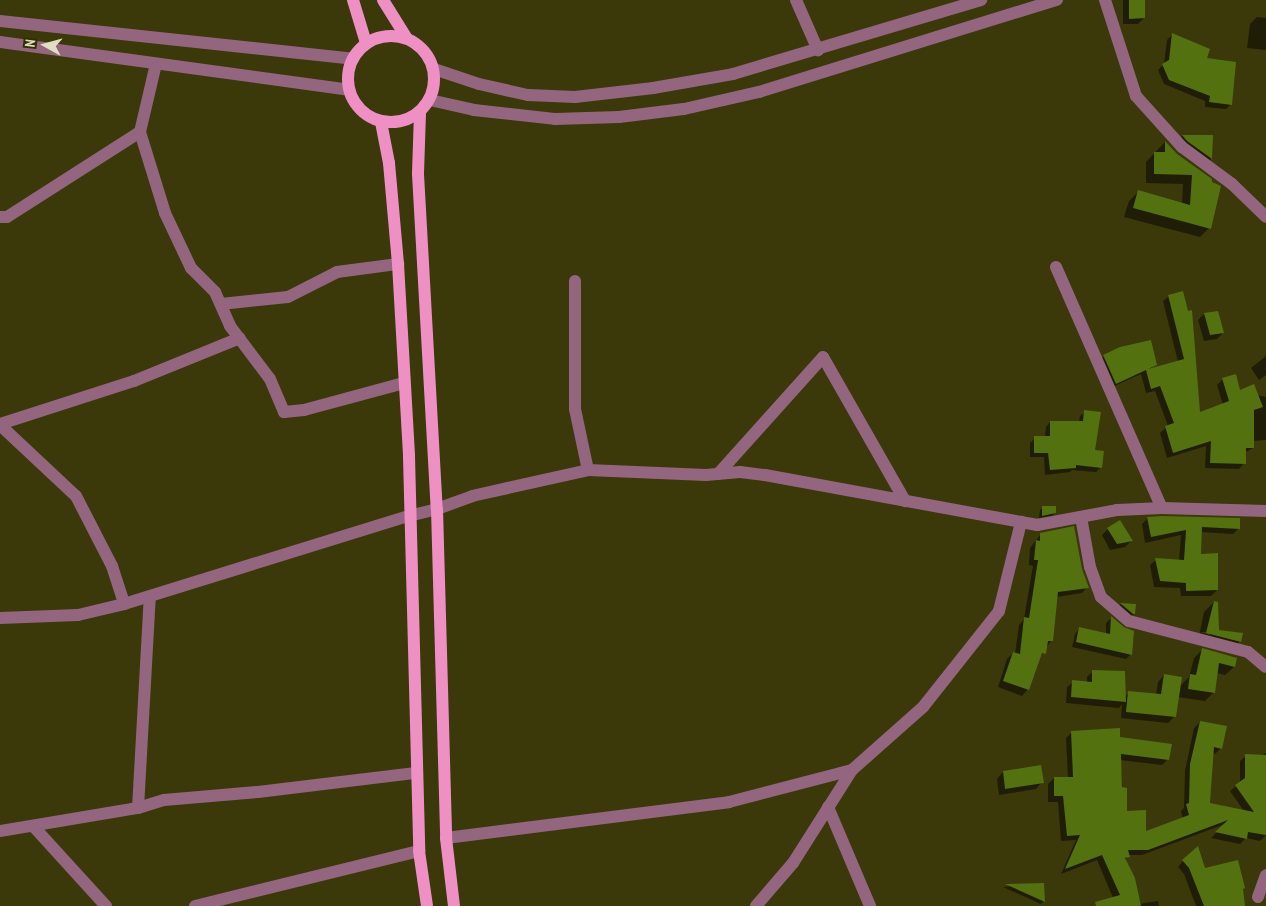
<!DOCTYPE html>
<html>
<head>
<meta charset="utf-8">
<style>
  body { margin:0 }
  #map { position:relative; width:1266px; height:906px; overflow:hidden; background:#3b380a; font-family:"PT Sans Narrow",sans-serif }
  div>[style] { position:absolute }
  .shadow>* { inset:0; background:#0007 }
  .building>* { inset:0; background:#54710f }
  .minor>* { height:12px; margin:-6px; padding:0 6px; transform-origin:6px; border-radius:6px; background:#94657e }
  .major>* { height:12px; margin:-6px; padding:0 6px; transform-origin:6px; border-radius:6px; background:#ef90c5 }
  .major>.ring { margin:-6px; padding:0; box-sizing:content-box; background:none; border:12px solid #ef90c5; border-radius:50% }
  span { translate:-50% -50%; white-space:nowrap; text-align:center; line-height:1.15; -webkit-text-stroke:5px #312e00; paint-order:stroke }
  .north { position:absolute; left:20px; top:20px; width:50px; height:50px; -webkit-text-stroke:4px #312e00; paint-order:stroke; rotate:277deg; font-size:14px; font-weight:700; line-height:20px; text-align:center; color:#dfdec1 }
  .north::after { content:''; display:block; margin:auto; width:18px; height:22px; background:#dfdec1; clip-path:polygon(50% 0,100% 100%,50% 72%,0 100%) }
</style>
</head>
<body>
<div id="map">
  <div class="shadow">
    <i style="clip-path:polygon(1123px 0,1144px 0,1144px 18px,1138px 24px,1123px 24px)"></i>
    <i style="clip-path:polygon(1257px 17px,1266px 18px,1266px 50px,1247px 48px,1250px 24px)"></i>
    <i style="clip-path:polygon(1172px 35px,1205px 59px,1231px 104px,1226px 109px,1205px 107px,1205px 101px,1164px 84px,1158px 70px,1164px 64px,1167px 40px)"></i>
    <i style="clip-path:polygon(1182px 136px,1211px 137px,1211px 159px,1202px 168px,1174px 145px)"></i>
    <i style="clip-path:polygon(1165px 142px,1176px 154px,1211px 180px,1209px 228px,1200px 237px,1124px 217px,1129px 201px,1138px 192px,1182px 204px,1183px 184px,1146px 183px,1146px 162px)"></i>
    <i style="clip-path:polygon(1169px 296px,1199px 413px,1223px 405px,1217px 385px,1223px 379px,1239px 391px,1266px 397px,1266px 440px,1253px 441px,1253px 448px,1244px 453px,1244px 463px,1239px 469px,1205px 468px,1206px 446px,1167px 458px,1160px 433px,1168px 426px,1155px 391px,1146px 393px,1141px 374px,1110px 388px,1099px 361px,1104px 356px,1155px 364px,1150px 370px,1178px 362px,1163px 301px)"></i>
    <i style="clip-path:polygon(1204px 314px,1223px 333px,1217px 339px,1204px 341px,1198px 320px)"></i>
    <i style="clip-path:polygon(1266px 356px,1266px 375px,1259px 380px,1251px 368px)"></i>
    <i style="clip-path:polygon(1085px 412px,1094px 452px,1101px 467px,1096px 472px,1072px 470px,1070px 472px,1045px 475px,1044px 457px,1030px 457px,1030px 443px,1035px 438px,1045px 437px,1046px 427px,1050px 422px,1079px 422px,1080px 416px)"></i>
    <i style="clip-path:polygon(1043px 507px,1055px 513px,1052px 516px,1039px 518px,1040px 510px)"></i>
    <i style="clip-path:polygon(1148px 518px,1239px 528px,1233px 534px,1201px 532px,1199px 555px,1217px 590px,1211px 596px,1181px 596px,1180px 588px,1154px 587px,1150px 565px,1156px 560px,1179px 561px,1181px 535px,1145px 543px,1142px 524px)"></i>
    <i style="clip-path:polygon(1108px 529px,1131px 541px,1125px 547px,1110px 550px,1102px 535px)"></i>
    <i style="clip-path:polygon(1041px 534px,1081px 569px,1087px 587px,1082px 593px,1057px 597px,1051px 641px,1038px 659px,1028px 689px,1022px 696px,998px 687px,1007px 659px,1013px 653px,1015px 654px,1019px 625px,1024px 619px,1033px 566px,1029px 565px,1030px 548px)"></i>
    <i style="clip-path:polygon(1214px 602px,1217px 631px,1240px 641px,1230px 651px,1197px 642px,1200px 632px,1210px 635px,1210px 632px,1200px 632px,1204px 612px)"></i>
    <i style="clip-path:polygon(1121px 604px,1134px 605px,1134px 614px,1128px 619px,1115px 609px)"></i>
    <i style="clip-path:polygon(1111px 618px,1131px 654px,1126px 659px,1072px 647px,1075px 634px,1080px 628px,1106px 634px,1106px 623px)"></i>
    <i style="clip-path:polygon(1202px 650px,1234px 667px,1225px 675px,1217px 673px,1213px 693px,1205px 701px,1177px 697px,1174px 717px,1168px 723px,1121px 718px,1122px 704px,1119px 708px,1066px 703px,1067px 687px,1073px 682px,1087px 683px,1087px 677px,1093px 671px,1124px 697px,1129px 693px,1156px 695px,1158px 682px,1164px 675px,1179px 687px,1189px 677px,1194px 658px)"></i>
    <i style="clip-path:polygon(1200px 722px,1221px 748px,1215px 754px,1212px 753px,1209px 804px,1244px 811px,1230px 791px,1240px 783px,1240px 761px,1246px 756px,1261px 756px,1266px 753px,1266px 835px,1260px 841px,1246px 838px,1240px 844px,1211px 838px,1225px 824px,1142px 855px,1128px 855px,1125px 860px,1139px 904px,1158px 901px,1159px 906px,1112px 906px,1114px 900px,1097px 860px,1061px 874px,1076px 840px,1061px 841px,1058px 802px,1048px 802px,1048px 784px,1054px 778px,1068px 778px,1066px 738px,1072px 732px,1119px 738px,1168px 759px,1162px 765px,1120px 760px,1125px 812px,1145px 833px,1183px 819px,1181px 811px,1184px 808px,1185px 771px,1194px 728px)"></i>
    <i style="clip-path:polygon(1003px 772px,1042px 782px,1036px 789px,999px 795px,997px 779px)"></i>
    <i style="clip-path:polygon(1183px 861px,1204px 869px,1241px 890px,1243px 906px,1196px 906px,1184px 874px,1178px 867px)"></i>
    <i style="clip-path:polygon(1043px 884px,1044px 901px,1041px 904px,1003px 887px)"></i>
  </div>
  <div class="building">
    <i style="clip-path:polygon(1129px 0,1145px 0,1145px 18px,1129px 19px)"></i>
    <i style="clip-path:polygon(1172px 33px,1210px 49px,1207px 58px,1236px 62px,1232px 105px,1209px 102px,1210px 96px,1169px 80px,1162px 64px,1169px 60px)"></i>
    <i style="clip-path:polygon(1182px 135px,1213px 135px,1212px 159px,1187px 141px)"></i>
    <i style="clip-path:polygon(1165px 141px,1177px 154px,1212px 179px,1212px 182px,1221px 186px,1211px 229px,1133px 208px,1138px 190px,1190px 205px,1192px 175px,1154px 174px,1154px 152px,1165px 152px)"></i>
    <i style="clip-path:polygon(1183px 291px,1188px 311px,1192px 310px,1200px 412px,1229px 401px,1222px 378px,1236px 374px,1240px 390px,1254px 384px,1263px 407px,1254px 410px,1254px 448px,1246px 448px,1246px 464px,1210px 463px,1211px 441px,1173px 453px,1165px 426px,1174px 423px,1160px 386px,1151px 389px,1146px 370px,1116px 384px,1103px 355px,1120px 347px,1151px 340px,1157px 365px,1148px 369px,1184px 359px,1168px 295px)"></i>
    <i style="clip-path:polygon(1218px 311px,1224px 333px,1210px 335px,1204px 313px)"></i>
    <i style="clip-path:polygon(1084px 410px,1101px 412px,1095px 450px,1104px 451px,1102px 468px,1076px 465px,1076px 468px,1050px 470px,1048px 453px,1034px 453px,1034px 436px,1050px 436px,1050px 421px,1083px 421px)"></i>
    <i style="clip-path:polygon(1042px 506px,1056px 506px,1056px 513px,1042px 516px)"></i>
    <i style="clip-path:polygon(1162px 516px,1240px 518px,1240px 529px,1202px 527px,1201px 554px,1218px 553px,1218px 590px,1186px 591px,1186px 583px,1160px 581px,1155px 558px,1184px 560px,1186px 530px,1151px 537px,1147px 517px)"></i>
    <i style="clip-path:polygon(1120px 520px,1133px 541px,1117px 544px,1107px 528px)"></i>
    <i style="clip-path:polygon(1074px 526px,1082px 569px,1089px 588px,1058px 592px,1053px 641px,1048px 641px,1046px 654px,1042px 653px,1029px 690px,1003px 681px,1013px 652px,1020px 654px,1024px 617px,1029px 618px,1038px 560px,1034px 560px,1036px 540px,1040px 541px,1040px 533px)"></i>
    <i style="clip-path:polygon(1214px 601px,1218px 602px,1219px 630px,1243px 633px,1241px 642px,1206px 633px)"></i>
    <i style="clip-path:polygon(1120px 603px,1136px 604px,1135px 614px,1133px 614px)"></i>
    <i style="clip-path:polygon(1111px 616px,1124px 627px,1134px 631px,1132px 655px,1076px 642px,1079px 627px,1110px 634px)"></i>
    <i style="clip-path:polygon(1202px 648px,1237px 658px,1235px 667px,1219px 663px,1215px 693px,1188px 689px,1190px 674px,1196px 675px)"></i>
    <i style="clip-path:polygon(1092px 670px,1125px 671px,1126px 702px,1071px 697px,1072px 680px,1092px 682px)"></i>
    <i style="clip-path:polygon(1164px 674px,1182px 677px,1176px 717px,1126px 712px,1128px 691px,1161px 694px)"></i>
    <i style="clip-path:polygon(1200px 721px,1227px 726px,1222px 749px,1214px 747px,1210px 803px,1254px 812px,1235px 785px,1245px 778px,1245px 754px,1266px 755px,1266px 835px,1248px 832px,1247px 839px,1215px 832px,1228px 820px,1148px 850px,1128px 850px,1130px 857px,1125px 858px,1135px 878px,1141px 906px,1096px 906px,1095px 902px,1120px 895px,1102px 855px,1065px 869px,1080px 835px,1067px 836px,1063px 796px,1054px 796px,1054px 777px,1073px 777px,1071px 731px,1120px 728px,1120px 737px,1172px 744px,1169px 760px,1121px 754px,1122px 787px,1127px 788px,1127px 811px,1146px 810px,1146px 831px,1189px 815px,1186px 804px,1189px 803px,1190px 764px)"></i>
    <i style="clip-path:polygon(1041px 765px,1044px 783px,1005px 789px,1003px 771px)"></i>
    <i style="clip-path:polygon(1198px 846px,1205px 868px,1238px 860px,1245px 888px,1243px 889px,1245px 906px,1204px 906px,1189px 868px,1182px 860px)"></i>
    <i style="clip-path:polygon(1044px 883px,1045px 902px,1005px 884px)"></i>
  </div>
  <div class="minor">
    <i style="left:796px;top:0;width:55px;rotate:66.3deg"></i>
    <i style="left:1105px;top:0;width:101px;rotate:72.1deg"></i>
    <i style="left:1136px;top:96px;width:69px;rotate:48deg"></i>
    <i style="left:1182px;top:147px;width:62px;rotate:36.5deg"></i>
    <i style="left:1232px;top:184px;width:47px;rotate:44.1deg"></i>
    <i style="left:0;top:21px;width:355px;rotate:6.1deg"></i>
    <i style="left:0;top:42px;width:352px;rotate:7.8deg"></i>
    <i style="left:434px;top:69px;width:47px;rotate:18.4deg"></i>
    <i style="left:479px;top:84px;width:50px;rotate:12.7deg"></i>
    <i style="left:528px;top:95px;width:47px;rotate:2.4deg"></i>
    <i style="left:575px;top:97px;width:79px;rotate:-6.6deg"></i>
    <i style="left:653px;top:88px;width:81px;rotate:-9.9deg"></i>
    <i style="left:733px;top:74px;width:259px;rotate:-16.6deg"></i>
    <i style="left:430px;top:100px;width:45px;rotate:12.8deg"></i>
    <i style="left:474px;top:110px;width:81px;rotate:6.3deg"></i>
    <i style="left:555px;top:119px;width:64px;rotate:-1.8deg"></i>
    <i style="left:619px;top:117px;width:65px;rotate:-7deg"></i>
    <i style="left:684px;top:109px;width:77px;rotate:-12.8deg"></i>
    <i style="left:759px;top:92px;width:312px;rotate:-17.2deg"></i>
    <i style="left:140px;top:132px;width:85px;rotate:72.8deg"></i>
    <i style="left:165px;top:213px;width:61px;rotate:64.7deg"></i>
    <i style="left:191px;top:268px;width:34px;rotate:45deg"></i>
    <i style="left:215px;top:292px;width:37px;rotate:66deg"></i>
    <i style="left:230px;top:326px;width:66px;rotate:53deg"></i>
    <i style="left:270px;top:379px;width:36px;rotate:67deg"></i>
    <i style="left:284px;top:412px;width:20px;rotate:-6deg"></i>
    <i style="left:304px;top:410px;width:104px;rotate:-15.1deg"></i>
    <i style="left:0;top:217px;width:7px"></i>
    <i style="left:7px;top:217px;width:158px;rotate:-32.6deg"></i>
    <i style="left:140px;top:132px;width:70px;rotate:-76.8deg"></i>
    <i style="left:1056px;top:267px;width:263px;rotate:66.3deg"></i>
    <i style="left:575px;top:281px;width:128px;rotate:90deg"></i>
    <i style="left:575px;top:409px;width:62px;rotate:78deg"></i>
    <i style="left:221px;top:304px;width:67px;rotate:-6deg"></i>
    <i style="left:288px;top:297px;width:55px;rotate:-27deg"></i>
    <i style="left:337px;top:272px;width:62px;rotate:-7.5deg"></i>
    <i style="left:0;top:424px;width:141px;rotate:-17.8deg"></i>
    <i style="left:134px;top:381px;width:114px;rotate:-22.1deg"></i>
    <i style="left:0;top:425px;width:104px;rotate:43.1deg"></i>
    <i style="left:76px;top:496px;width:79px;rotate:62.8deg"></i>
    <i style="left:112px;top:566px;width:40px;rotate:72deg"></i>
    <i style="left:718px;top:474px;width:157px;rotate:-48.1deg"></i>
    <i style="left:823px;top:357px;width:166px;rotate:60.3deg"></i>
    <i style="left:1081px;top:517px;width:51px;rotate:79.8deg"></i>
    <i style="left:1090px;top:567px;width:32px;rotate:70deg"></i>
    <i style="left:1101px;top:597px;width:37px;rotate:41deg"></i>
    <i style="left:1129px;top:621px;width:123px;rotate:14.6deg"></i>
    <i style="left:1248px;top:652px;width:23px;rotate:40deg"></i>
    <i style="left:0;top:618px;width:78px;rotate:-2.2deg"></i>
    <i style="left:78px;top:615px;width:47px;rotate:-13.4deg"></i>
    <i style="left:124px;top:604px;width:298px;rotate:-17.2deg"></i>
    <i style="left:409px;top:516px;width:29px;rotate:-14deg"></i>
    <i style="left:437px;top:509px;width:37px;rotate:-20deg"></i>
    <i style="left:472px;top:496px;width:119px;rotate:-12.6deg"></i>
    <i style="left:588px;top:470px;width:118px;rotate:2.4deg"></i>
    <i style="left:706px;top:475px;width:34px;rotate:-5deg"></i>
    <i style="left:740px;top:472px;width:25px;rotate:7deg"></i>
    <i style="left:765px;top:475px;width:277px;rotate:10.4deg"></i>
    <i style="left:1037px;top:525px;width:81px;rotate:-10.6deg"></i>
    <i style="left:1117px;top:510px;width:45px;rotate:-2.5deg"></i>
    <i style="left:1162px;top:508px;width:104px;rotate:1.7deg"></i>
    <i style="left:828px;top:807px;width:108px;rotate:67deg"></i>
    <i style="left:138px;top:808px;width:212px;rotate:-86.8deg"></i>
    <i style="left:34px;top:827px;width:107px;rotate:47.7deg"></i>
    <i style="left:0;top:831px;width:140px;rotate:-9.5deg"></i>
    <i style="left:138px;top:808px;width:27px;rotate:-17deg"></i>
    <i style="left:164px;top:800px;width:94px;rotate:-4.9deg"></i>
    <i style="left:258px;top:792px;width:159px;rotate:-6.9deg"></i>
    <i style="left:446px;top:838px;width:285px;rotate:-7.2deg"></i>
    <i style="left:729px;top:802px;width:127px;rotate:-14.6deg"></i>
    <i style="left:1258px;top:897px;width:23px;rotate:-70deg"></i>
    <i style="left:195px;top:906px;width:231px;rotate:-13.8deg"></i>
    <i style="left:756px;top:906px;width:57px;rotate:-49.3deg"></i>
    <i style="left:793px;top:863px;width:110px;rotate:-57.6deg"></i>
    <i style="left:852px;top:770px;width:95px;rotate:-41.6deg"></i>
    <i style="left:923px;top:707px;width:122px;rotate:-51.6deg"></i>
    <i style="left:999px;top:611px;width:92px;rotate:-76.1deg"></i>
  </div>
  <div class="major">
    <i style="left:353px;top:0;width:45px;rotate:73.2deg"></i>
    <i style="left:383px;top:0;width:44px;rotate:58.1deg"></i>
    <i class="ring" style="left:348px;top:36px;width:74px;height:74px"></i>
    <i style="left:420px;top:113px;width:61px;rotate:91.9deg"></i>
    <i style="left:418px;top:174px;width:336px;rotate:86.8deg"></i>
    <i style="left:437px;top:509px;width:329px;rotate:88.4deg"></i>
    <i style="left:446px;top:838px;width:68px;rotate:83.3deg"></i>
    <i style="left:381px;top:122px;width:42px;rotate:79deg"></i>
    <i style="left:389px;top:163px;width:101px;rotate:84.9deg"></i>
    <i style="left:398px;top:264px;width:193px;rotate:86.7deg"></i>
    <i style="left:409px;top:457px;width:394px;rotate:88.5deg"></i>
    <i style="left:419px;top:851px;width:56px;rotate:81.7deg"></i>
  </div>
  <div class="north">N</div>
</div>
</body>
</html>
